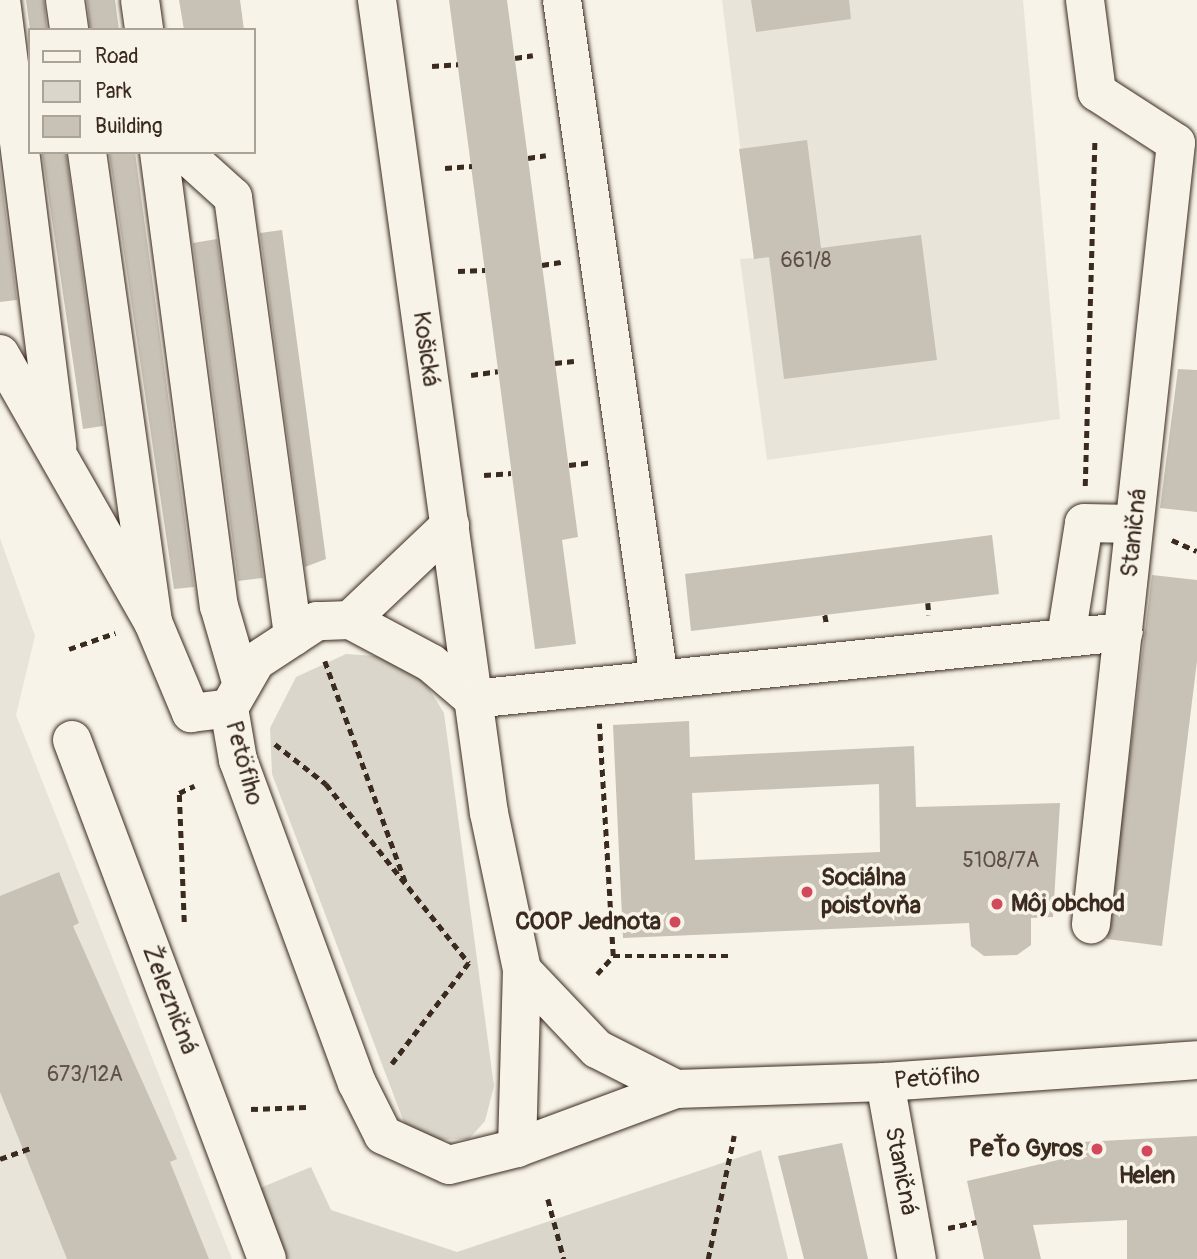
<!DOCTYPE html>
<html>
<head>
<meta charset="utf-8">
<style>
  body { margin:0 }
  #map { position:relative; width:1197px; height:1259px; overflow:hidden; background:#f7f3e8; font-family:Pangolin,sans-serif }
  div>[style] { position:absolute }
  .built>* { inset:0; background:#e9e4d9 }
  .green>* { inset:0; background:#dbd6cb }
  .building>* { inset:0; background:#c8c1b6 }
  .path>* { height:4.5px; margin-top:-2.25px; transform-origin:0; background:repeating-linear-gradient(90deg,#3b2a1e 0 7px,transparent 0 12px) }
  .roads { filter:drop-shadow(0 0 2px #3b2a1e) drop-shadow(0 0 2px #3b2a1e) }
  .minor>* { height:38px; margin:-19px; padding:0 19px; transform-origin:19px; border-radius:19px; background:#f7f3e8 }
  .dots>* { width:19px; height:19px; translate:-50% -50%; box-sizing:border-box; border:4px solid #f7f3e8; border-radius:50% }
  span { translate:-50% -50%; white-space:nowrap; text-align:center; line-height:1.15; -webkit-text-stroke:7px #f7f3e8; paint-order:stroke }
  .number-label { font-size:21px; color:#5e5044 }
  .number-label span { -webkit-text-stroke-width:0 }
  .street-label { font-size:24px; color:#3b2a1e }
  .poi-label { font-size:24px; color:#3b2a1e; font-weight:700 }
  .left { translate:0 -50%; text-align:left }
  .right { translate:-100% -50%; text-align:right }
  .legend { position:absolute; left:28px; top:28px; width:228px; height:126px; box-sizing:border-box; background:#f7f3e8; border:2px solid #aca397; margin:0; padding:9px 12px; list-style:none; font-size:21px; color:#3b2a1e }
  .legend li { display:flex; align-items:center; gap:14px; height:35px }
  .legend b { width:35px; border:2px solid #aca397 }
</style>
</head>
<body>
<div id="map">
  <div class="built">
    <i style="clip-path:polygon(722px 0,1023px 0,1060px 419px,767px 460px,740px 259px,754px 258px)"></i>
    <i style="clip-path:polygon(0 538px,35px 636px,16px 715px,232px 1259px,0 1259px)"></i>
  </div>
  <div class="green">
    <i style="clip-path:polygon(346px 654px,391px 657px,426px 684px,444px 713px,494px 1086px,485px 1121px,469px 1139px,432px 1140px,405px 1125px,272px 774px,270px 728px,296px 677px)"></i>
    <i style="clip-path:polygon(761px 1150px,788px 1259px,287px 1259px,260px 1188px,311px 1167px,331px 1210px,457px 1252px)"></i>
  </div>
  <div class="building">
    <i style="clip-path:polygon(26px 0,44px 0,47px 30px,30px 30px)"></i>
    <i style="clip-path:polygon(87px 0,115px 0,119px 30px,90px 30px)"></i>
    <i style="clip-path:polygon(179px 0,240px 0,244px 30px,184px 30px)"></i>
    <i style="clip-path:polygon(449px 0,507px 0,578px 537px,562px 540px,576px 644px,535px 649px)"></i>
    <i style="clip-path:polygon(751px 0,849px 0,851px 19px,756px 32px)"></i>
    <i style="clip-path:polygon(807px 140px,821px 248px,921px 235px,937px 360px,784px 379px,769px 257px,754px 259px,739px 149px)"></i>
    <i style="clip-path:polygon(42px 152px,66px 152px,103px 426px,83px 429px)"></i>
    <i style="clip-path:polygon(109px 152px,135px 152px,194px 587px,174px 589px)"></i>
    <i style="clip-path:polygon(0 168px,17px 300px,0 302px)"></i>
    <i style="clip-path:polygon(282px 230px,326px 559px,305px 567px,260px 233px)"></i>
    <i style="clip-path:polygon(217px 239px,263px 578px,238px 581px,193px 243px)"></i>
    <i style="clip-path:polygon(1178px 369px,1197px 370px,1197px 512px,1160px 508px)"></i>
    <i style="clip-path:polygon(992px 535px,999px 594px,691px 631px,685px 574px)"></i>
    <i style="clip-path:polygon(1152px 575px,1197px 580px,1197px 661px,1162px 946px,1107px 939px)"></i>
    <i style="clip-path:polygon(evenodd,689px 721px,690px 757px,914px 746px,916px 807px,1060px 803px,1053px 917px,1031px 918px,1031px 945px,1017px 955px,984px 956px,971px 946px,969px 923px,623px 938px,613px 725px,689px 721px,879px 784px,880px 852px,695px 860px,692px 793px,879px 784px)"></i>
    <i style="clip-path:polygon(59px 872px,79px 923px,73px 926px,177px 1159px,170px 1162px,209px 1259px,67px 1259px,0 1092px,0 896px)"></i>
    <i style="clip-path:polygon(1197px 1136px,1197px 1259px,1127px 1259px,1127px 1220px,1033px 1225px,1041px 1259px,984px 1259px,967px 1181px,1062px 1159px,1062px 1143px)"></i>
    <i style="clip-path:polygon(842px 1143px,868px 1259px,804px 1259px,778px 1156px)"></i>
  </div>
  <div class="path">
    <i style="left:515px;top:58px;width:18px;rotate:-9deg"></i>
    <i style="left:432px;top:66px;width:26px;rotate:-4deg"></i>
    <i style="left:528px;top:158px;width:18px;rotate:-9deg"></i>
    <i style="left:445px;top:168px;width:27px;rotate:-4deg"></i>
    <i style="left:542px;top:265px;width:19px;rotate:-9deg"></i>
    <i style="left:458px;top:271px;width:27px;rotate:-2deg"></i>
    <i style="left:555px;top:363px;width:19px;rotate:-6deg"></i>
    <i style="left:471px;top:375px;width:27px;rotate:-8deg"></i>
    <i style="left:569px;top:465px;width:23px;rotate:-7deg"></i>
    <i style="left:484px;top:475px;width:27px;rotate:-4deg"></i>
    <i style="left:1085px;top:486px;width:348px;rotate:-88.4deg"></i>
    <i style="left:1172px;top:540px;width:27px;rotate:24deg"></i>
    <i style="left:928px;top:603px;width:12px;rotate:85deg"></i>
    <i style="left:825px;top:615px;width:10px;rotate:79deg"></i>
    <i style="left:69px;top:649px;width:49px;rotate:-19.2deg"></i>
    <i style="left:325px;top:661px;width:239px;rotate:70deg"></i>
    <i style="left:275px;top:744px;width:65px;rotate:38.1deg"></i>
    <i style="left:326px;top:784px;width:229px;rotate:51.4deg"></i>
    <i style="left:469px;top:963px;width:127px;rotate:127.3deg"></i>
    <i style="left:184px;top:922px;width:129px;rotate:-92.2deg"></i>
    <i style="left:179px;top:793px;width:17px;rotate:-25deg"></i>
    <i style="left:613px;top:956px;width:119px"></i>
    <i style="left:597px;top:974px;width:24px;rotate:-48deg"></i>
    <i style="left:613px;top:956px;width:233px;rotate:-93.4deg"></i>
    <i style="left:251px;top:1109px;width:55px;rotate:-2.1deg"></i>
    <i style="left:0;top:1159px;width:32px;rotate:-20deg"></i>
    <i style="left:548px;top:1199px;width:62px;rotate:75.1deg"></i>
    <i style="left:948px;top:1228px;width:29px;rotate:-12deg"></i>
    <i style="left:708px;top:1259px;width:126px;rotate:-78.1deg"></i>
  </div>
  <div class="roads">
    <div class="minor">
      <i style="left:1px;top:0;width:450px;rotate:82.8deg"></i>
      <i style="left:65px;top:0;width:30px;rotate:82deg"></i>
      <i style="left:140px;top:0;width:30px;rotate:82deg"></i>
      <i style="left:377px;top:0;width:821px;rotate:82.16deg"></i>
      <i style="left:489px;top:813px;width:160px;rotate:78.1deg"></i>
      <i style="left:522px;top:970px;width:109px;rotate:46.5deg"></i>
      <i style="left:597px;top:1049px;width:89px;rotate:26.9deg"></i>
      <i style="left:562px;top:0;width:686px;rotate:81.87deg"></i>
      <i style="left:1085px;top:0;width:93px;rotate:82.6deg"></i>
      <i style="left:1097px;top:92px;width:94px;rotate:32.8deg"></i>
      <i style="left:1176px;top:143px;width:786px;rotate:96.21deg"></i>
      <i style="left:87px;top:152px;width:475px;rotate:82deg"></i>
      <i style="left:159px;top:152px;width:458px;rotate:82.5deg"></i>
      <i style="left:219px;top:606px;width:82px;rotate:73.8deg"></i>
      <i style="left:183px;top:152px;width:67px;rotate:42deg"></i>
      <i style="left:233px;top:197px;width:444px;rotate:82.2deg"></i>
      <i style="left:0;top:354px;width:309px;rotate:60.3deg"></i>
      <i style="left:153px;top:622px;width:99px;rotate:67.3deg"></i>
      <i style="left:191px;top:713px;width:38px;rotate:-7deg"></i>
      <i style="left:350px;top:620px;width:138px;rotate:-43.5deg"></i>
      <i style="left:1066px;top:637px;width:115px;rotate:-81deg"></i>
      <i style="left:1084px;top:523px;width:50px;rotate:1.1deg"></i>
      <i style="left:473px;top:699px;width:55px;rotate:-139.4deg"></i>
      <i style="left:431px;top:663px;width:92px;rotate:-152deg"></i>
      <i style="left:350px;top:620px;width:33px;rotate:178deg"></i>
      <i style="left:317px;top:621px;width:73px;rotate:146.7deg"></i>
      <i style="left:256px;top:661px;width:54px;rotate:119.9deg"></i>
      <i style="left:229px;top:708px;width:53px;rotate:80.2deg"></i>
      <i style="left:238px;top:760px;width:344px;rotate:69.8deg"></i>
      <i style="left:357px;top:1083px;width:58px;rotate:63.4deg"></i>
      <i style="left:383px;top:1135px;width:72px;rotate:24.4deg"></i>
      <i style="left:449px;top:1165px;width:70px;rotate:-14deg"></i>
      <i style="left:517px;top:1148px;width:170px;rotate:-20.4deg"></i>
      <i style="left:676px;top:1089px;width:209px;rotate:-1.9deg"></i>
      <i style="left:885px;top:1082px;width:313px;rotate:-4deg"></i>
      <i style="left:473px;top:699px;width:654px;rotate:-5.88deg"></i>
      <i style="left:72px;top:740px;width:554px;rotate:69.41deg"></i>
      <i style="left:885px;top:1082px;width:180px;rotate:79.8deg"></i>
      <i style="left:517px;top:1148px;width:178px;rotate:-88.4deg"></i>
    </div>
  </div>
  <div class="dots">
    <i style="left:807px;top:892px;background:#d1495b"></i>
    <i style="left:997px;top:904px;background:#d1495b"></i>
    <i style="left:675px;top:922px;background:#d1495b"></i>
    <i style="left:1097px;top:1149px;background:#d1495b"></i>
    <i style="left:1147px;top:1151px;background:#d1495b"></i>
  </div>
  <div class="number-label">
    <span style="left:806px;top:261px">661/8</span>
    <span style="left:1001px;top:861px">5108/7A</span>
    <span style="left:85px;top:1075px">673/12A</span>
  </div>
  <div class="street-label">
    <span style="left:426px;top:349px;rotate:82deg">Košická</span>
    <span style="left:1134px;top:533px;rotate:-84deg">Staničná</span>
    <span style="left:244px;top:763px;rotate:75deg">Petöfiho</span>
    <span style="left:170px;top:1000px;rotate:69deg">Železničná</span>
    <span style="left:937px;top:1078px;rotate:-4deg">Petöfiho</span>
    <span style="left:901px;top:1171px;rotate:79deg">Staničná</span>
  </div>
  <div class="poi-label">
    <span class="left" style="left:821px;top:892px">Sociálna<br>poisťovňa</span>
    <span class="left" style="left:1011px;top:904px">Môj obchod</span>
    <span class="right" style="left:661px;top:922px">COOP Jednota</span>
    <span class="right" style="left:1083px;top:1149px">PeŤo Gyros</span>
    <span style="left:1147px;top:1176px">Helen</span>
  </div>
  <ul class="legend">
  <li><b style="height:9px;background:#f7f3e8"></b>Road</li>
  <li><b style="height:19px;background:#dbd6cb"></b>Park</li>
  <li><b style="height:19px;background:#c8c1b6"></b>Building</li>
  </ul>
</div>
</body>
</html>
